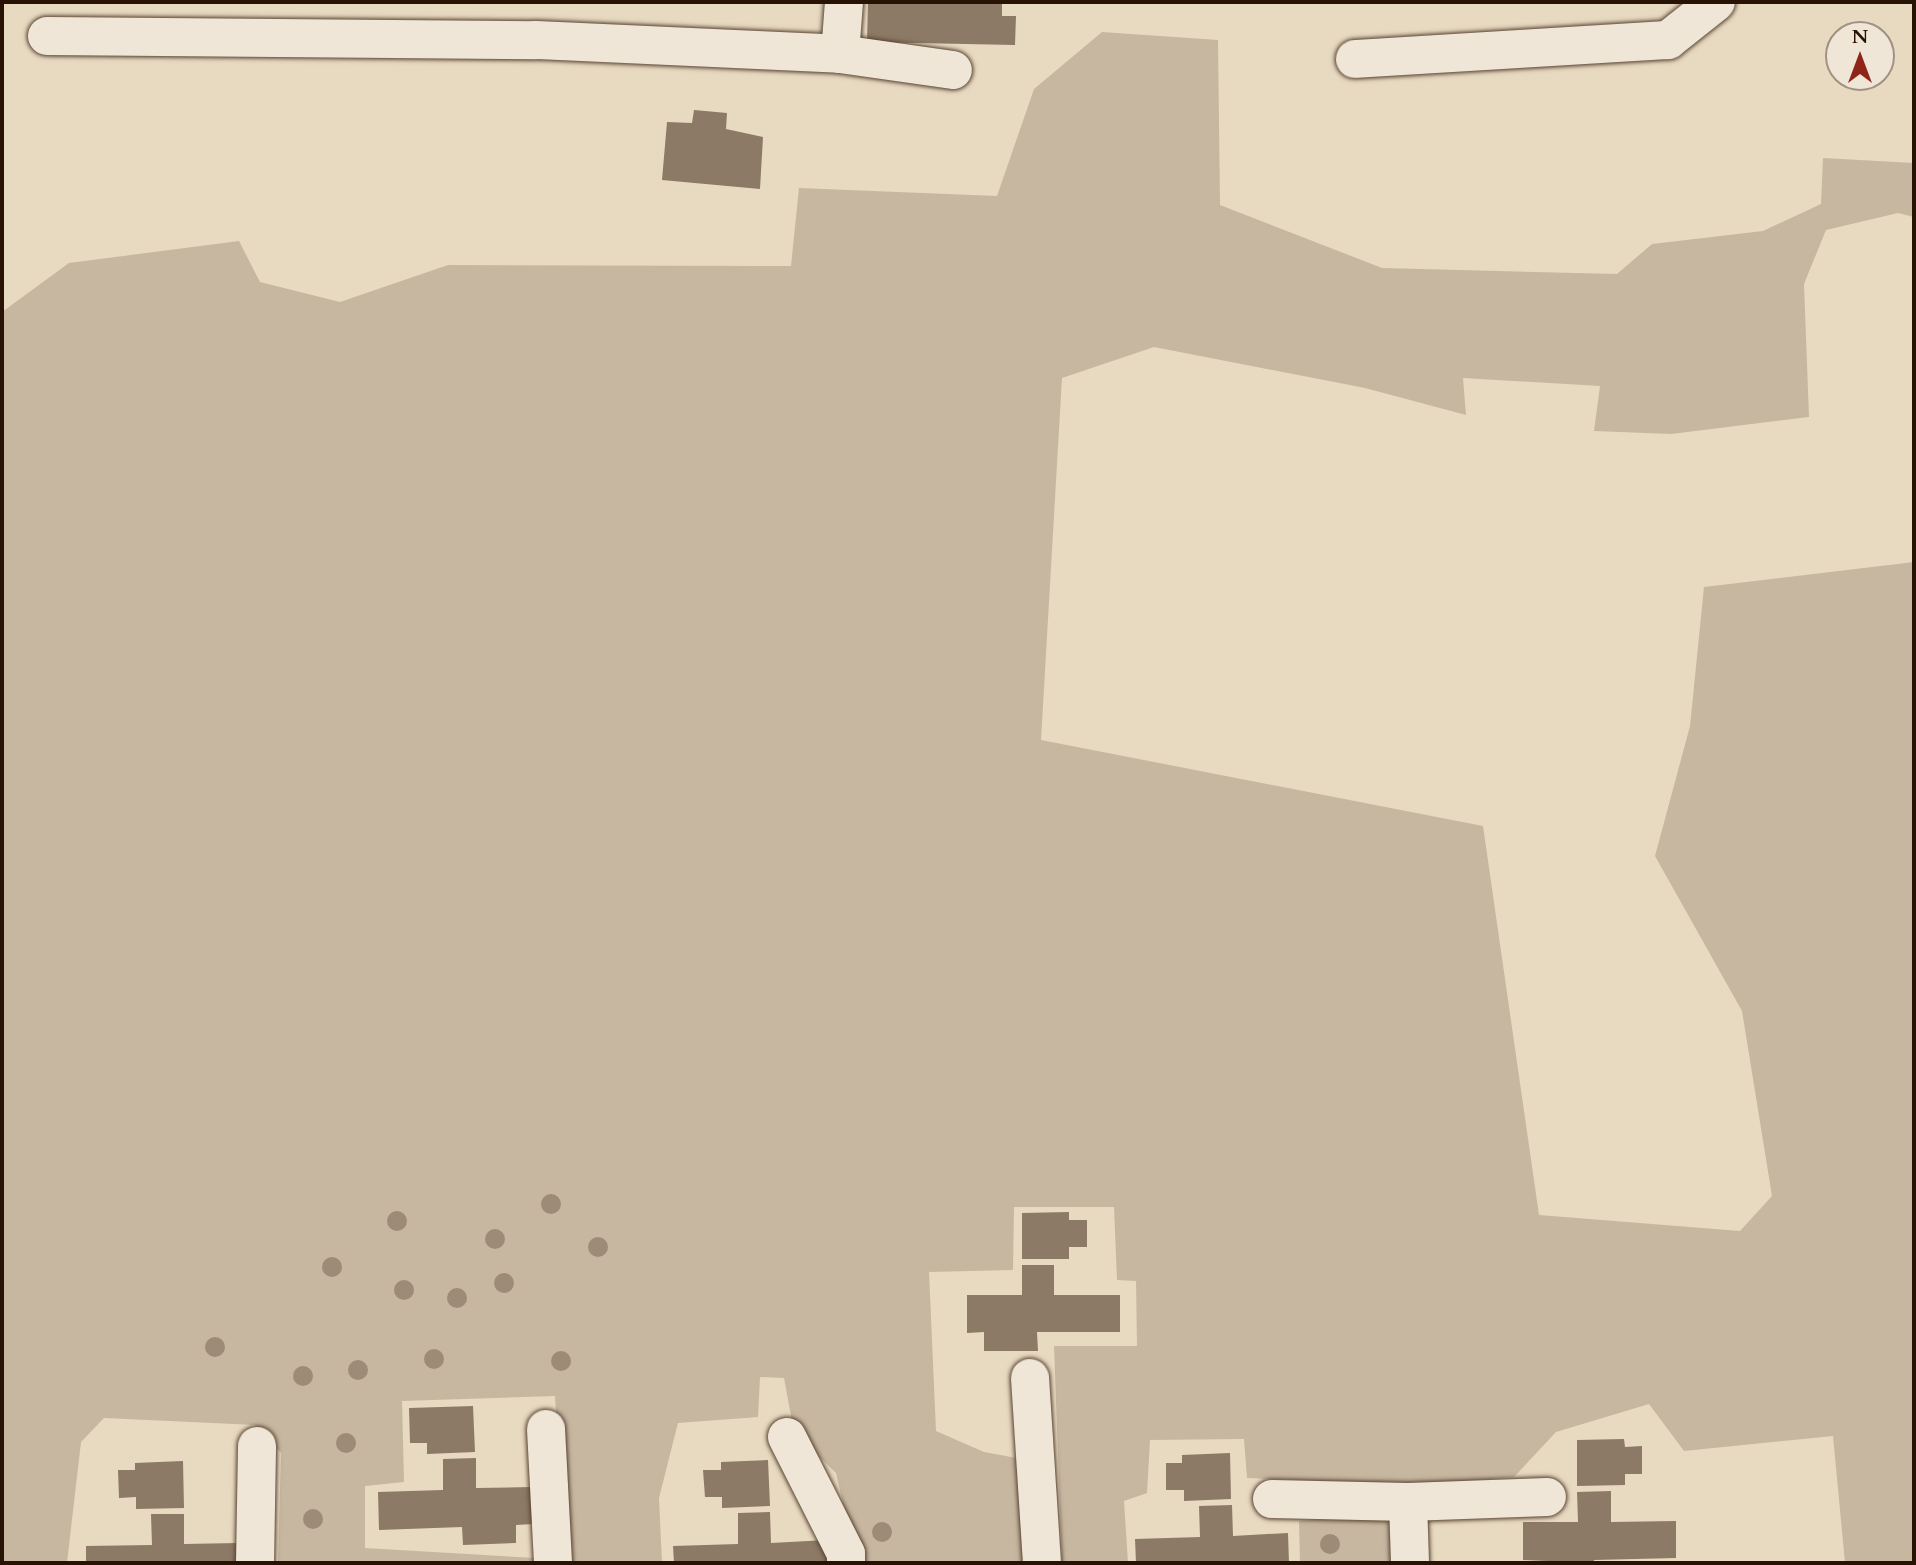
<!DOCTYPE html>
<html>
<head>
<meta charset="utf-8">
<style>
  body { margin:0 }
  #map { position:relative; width:1916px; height:1565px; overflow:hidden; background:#e8d9c1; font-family:Cardo,serif }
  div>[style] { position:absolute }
  .green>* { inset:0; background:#c7b7a1 }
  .building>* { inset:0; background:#8c7966 }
  .roads { filter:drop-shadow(0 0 2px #584432) drop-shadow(0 0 2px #584432) }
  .minor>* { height:38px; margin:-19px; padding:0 19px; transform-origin:19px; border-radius:19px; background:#f0e6d7 }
  .trees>* { width:20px; height:20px; margin:-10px; border-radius:50%; background:#9d8b77 }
  span { translate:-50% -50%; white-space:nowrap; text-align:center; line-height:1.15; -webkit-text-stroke:5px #f0e6d7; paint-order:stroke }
  .frame { position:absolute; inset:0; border:4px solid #281203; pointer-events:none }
  .north { position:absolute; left:1825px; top:21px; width:70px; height:70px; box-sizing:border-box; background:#f0e6d7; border:2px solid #a09182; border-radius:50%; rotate:0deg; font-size:19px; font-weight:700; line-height:28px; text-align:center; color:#281203 }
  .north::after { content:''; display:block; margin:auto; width:24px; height:32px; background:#8f2418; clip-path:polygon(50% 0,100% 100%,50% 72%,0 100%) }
</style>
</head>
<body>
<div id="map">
  <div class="green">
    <i style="clip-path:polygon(1102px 32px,1218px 40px,1220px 205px,1382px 268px,1617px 274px,1652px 244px,1763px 231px,1821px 204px,1823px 158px,1914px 163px,1914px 217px,1898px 213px,1826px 230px,1804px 284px,1809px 417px,1671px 434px,1594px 431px,1600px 386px,1463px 378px,1466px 415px,1365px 388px,1154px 347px,1062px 378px,1041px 740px,1483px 826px,1539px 1215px,1740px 1231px,1772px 1196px,1742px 1011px,1655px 856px,1690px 726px,1704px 587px,1914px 562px,1914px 1563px,1845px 1563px,1833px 1436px,1684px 1451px,1649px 1404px,1556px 1432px,1514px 1477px,1419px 1485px,1247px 1478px,1244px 1439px,1150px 1440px,1147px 1493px,1124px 1501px,1128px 1563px,1062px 1563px,1054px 1346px,1137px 1346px,1136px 1281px,1117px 1280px,1114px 1207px,1014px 1207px,1013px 1270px,929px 1272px,936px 1431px,984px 1452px,1022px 1459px,1026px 1563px,857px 1563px,836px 1473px,794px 1432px,784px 1378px,760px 1377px,758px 1417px,678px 1423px,659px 1498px,662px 1563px,565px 1563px,555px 1396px,402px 1401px,404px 1482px,365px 1486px,365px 1548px,535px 1558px,535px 1563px,278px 1563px,281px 1453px,255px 1425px,104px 1418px,81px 1442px,67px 1563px,2px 1563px,2px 312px,69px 263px,239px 241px,260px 282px,340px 302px,448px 265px,791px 266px,799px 188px,997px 196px,1034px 89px)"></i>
    <i style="clip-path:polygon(1376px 1514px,1389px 1523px,1391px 1563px,1300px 1563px,1299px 1521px)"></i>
  </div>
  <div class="building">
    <i style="clip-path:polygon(920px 2px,1002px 2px,1002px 16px,1016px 16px,1015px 45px,867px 42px,868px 3px)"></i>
    <i style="clip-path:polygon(694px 110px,727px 113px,726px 129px,763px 137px,760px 189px,662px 180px,667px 122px,692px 123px)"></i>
    <i style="clip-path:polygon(1069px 1212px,1069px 1220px,1087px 1220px,1087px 1247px,1069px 1247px,1069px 1259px,1022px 1259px,1022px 1213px)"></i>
    <i style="clip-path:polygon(1022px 1265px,1054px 1265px,1054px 1295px,1120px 1295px,1120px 1332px,1037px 1332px,1038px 1351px,984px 1351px,984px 1332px,967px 1333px,967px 1295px,1022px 1295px)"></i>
    <i style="clip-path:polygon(473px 1406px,475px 1452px,427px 1454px,427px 1443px,410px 1443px,409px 1408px)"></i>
    <i style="clip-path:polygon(1624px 1439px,1625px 1447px,1642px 1446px,1642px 1474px,1625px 1474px,1625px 1485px,1577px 1486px,1577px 1440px)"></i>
    <i style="clip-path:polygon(1230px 1453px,1231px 1499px,1184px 1501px,1184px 1490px,1166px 1490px,1166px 1463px,1182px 1463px,1182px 1455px)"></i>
    <i style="clip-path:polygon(476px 1458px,476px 1488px,532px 1487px,533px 1524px,516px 1525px,516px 1543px,463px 1545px,462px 1527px,379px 1530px,378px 1492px,443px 1490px,443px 1459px)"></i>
    <i style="clip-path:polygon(768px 1460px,770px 1506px,722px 1508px,722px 1497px,705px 1497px,703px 1470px,721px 1470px,721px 1462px)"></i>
    <i style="clip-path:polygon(183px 1461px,184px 1508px,136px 1509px,136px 1497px,119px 1498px,118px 1470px,135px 1470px,135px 1463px)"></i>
    <i style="clip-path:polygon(1611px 1491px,1611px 1522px,1676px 1521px,1676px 1558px,1594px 1560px,1594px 1563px,1523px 1560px,1523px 1522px,1578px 1522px,1577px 1492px)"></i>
    <i style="clip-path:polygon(1232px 1505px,1233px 1536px,1288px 1533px,1289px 1563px,1136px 1563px,1135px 1539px,1200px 1537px,1199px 1506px)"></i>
    <i style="clip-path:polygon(770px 1512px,771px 1543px,827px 1540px,827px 1563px,674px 1563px,673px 1546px,738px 1544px,738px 1513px)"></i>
    <i style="clip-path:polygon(151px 1514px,184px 1514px,184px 1544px,239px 1543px,240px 1563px,86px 1563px,86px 1546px,152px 1545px)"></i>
  </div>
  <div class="roads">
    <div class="minor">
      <i style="left:47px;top:36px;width:488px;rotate:0.5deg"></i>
      <i style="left:535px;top:40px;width:305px;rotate:2.6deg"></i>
      <i style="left:840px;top:54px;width:114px;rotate:8.1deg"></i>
      <i style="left:840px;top:54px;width:52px;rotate:-85.6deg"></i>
      <i style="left:1355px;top:59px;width:314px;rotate:-3.5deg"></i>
      <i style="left:1668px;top:40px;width:61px;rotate:-38.4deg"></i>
      <i style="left:1030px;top:1378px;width:185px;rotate:86.3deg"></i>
      <i style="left:546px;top:1429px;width:134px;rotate:87deg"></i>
      <i style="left:787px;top:1437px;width:131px;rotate:63.2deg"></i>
      <i style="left:846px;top:1554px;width:9px;rotate:90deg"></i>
      <i style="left:1272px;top:1499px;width:136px;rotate:1.3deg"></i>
      <i style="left:1408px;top:1502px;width:139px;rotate:-2.1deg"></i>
      <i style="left:1408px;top:1502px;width:61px;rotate:88.1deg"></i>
      <i style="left:255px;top:1563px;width:117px;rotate:-89deg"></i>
    </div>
  </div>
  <div class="trees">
    <i style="left:551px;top:1204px"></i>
    <i style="left:397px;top:1221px"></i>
    <i style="left:495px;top:1239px"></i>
    <i style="left:598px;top:1247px"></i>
    <i style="left:332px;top:1267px"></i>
    <i style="left:504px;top:1283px"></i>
    <i style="left:404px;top:1290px"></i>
    <i style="left:457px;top:1298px"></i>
    <i style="left:215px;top:1347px"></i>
    <i style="left:434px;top:1359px"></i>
    <i style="left:561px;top:1361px"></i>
    <i style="left:358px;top:1370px"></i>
    <i style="left:303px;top:1376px"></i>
    <i style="left:346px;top:1443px"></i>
    <i style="left:313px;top:1519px"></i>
    <i style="left:882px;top:1532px"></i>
    <i style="left:1330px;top:1544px"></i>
  </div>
  <div class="frame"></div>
  <div class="north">N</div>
</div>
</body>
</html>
